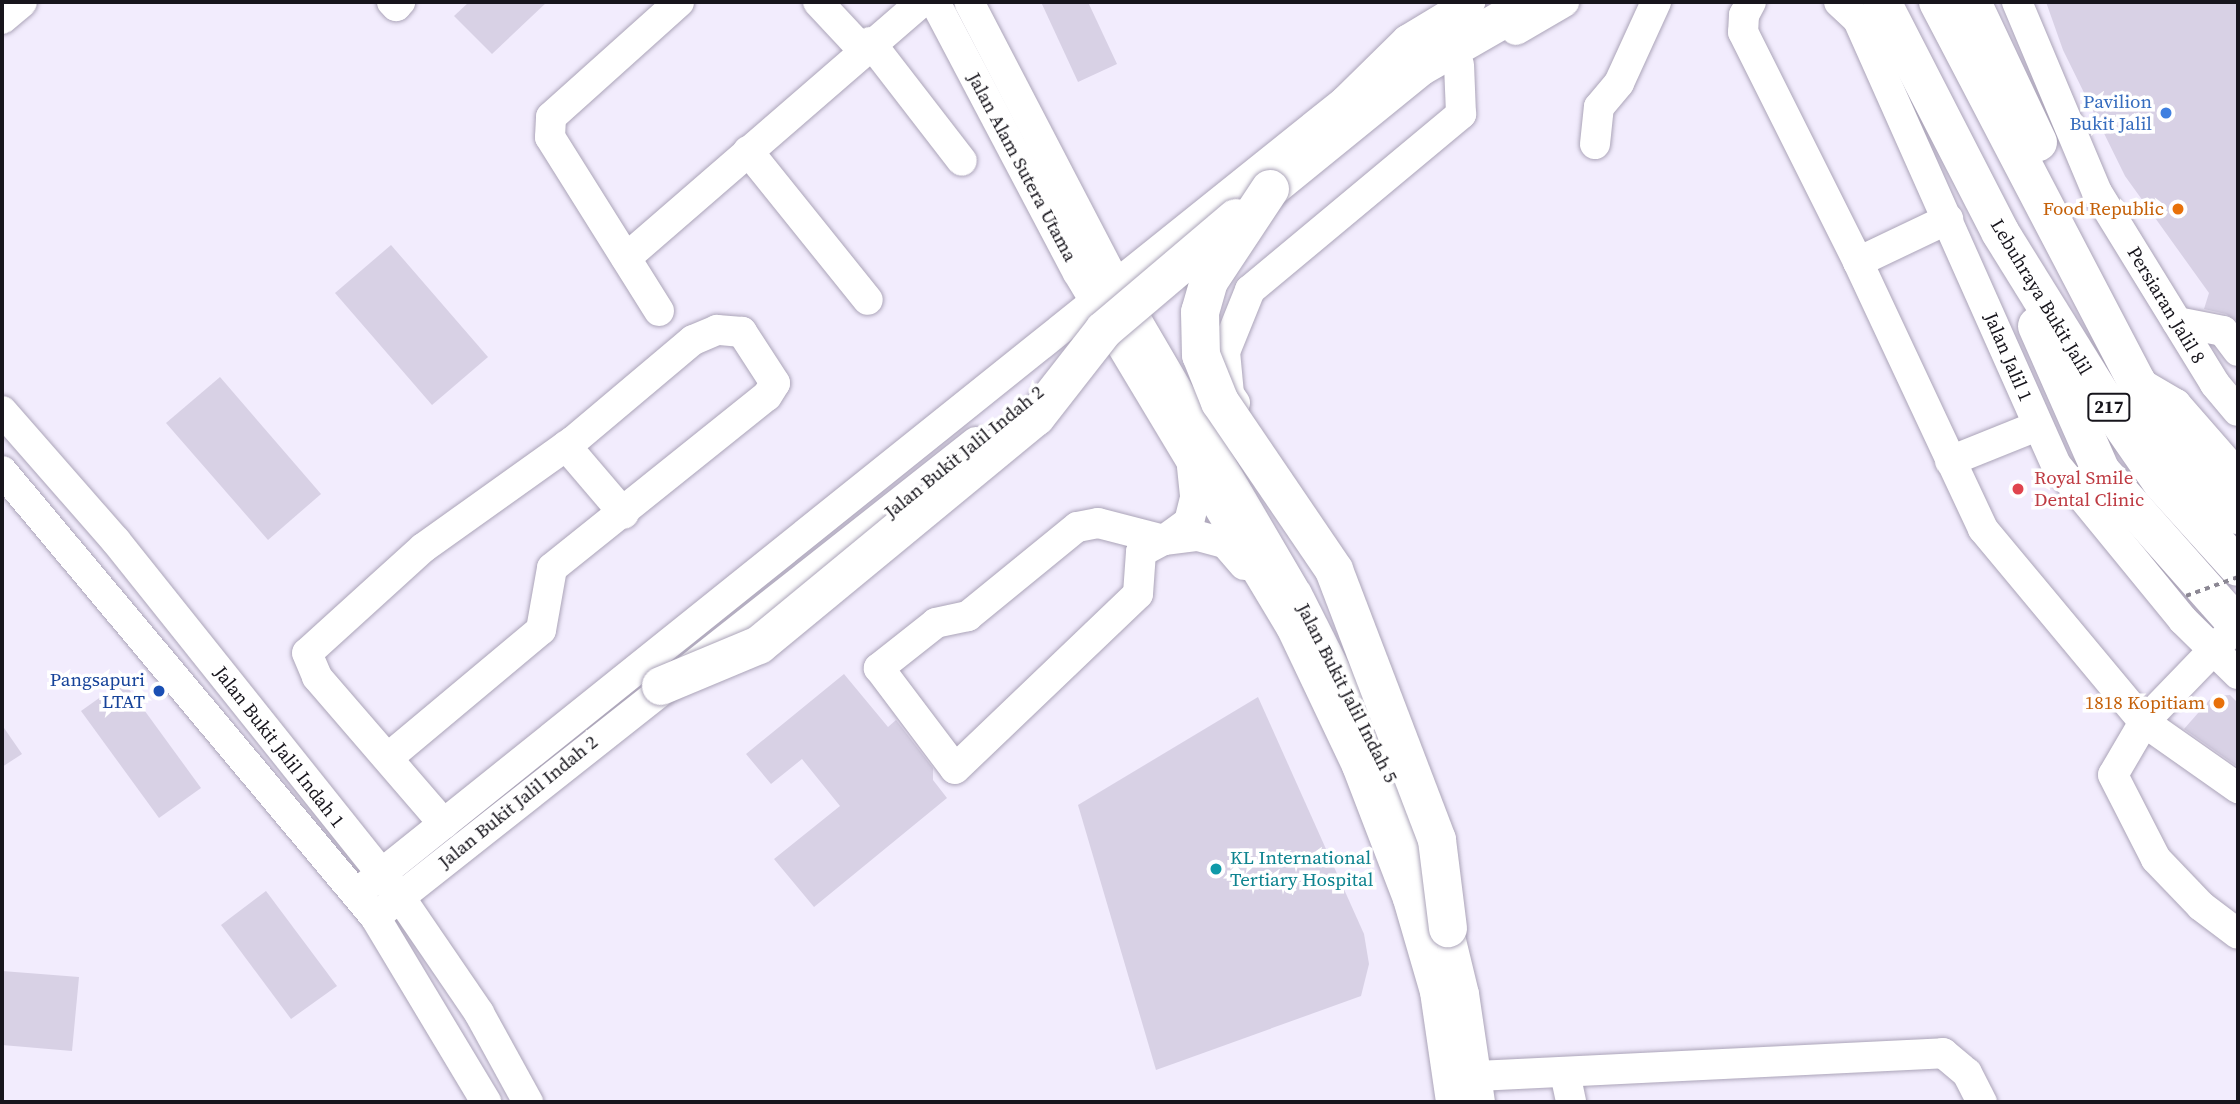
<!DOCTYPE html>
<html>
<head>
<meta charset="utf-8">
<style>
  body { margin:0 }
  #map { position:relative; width:2240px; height:1104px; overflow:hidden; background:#f2ecfd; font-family:"Source Serif 4",serif }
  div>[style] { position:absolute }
  .building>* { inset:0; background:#d8d1e5 }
  .roads { filter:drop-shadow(0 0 2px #aba4b8) drop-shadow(0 0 2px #aba4b8) }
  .minor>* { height:30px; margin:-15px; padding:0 15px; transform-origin:15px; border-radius:15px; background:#fff }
  .highway>* { height:38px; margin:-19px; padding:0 19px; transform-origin:19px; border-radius:19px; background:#fff }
  .path-bridge>* { height:3.5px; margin-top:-1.75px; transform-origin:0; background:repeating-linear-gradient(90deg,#8b8793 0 5px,transparent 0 10px) }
  .bridges { filter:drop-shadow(0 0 2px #aba4b8) drop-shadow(0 0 2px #aba4b8) }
  .highway-bridge>* { height:38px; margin:-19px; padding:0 19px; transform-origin:19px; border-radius:19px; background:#fff }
  .dots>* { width:19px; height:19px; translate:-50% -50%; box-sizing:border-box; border:4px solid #fff; border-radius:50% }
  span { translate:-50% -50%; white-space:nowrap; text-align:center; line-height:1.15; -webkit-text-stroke:7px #fff; paint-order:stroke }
  .shield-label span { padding:2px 5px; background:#fff; border:2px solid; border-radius:5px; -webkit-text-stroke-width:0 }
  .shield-label { font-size:18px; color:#17151c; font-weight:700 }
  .shop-label { font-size:19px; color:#366cbe }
  .right { translate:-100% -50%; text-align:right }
  .street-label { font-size:19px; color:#17151c }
  .food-label { font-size:19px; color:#c56008 }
  .health-label { font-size:19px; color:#be3a42 }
  .left { translate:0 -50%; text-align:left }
  .transit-label { font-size:19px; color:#164399 }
  .culture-label { font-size:19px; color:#0d838f }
  .frame { position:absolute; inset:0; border:4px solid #17151c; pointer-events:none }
</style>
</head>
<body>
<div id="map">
  <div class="building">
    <i style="clip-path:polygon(469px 2px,547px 2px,492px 54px,454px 16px)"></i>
    <i style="clip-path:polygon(1041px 2px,1088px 2px,1117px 64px,1078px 82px)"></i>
    <i style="clip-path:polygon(2046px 2px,2238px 2px,2238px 322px,2226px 314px,2204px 309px,2209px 293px,2125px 176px,2063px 50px)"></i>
    <i style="clip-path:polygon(391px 245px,488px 357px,432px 405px,335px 293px)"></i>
    <i style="clip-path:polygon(220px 377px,321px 494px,268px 540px,166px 423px)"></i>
    <i style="clip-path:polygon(844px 674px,888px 727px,896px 720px,933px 768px,933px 780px,947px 798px,814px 907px,774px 859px,840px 806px,802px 759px,771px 784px,746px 754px)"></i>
    <i style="clip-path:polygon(123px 681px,201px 788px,159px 818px,81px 711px)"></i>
    <i style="clip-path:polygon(2230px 695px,2238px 703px,2238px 767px,2184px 729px,2213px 696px)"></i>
    <i style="clip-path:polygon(1258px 697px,1364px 934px,1369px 964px,1361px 996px,1156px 1070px,1078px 805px)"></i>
    <i style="clip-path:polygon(2px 725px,22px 754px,2px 767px)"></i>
    <i style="clip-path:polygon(266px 891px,337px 986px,291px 1019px,221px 925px)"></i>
    <i style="clip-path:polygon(2px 971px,79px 977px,72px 1051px,2px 1045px)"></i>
  </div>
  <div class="roads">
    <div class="minor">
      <i style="left:392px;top:2px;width:6px;rotate:45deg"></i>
      <i style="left:396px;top:6px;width:6px;rotate:-45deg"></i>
      <i style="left:818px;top:2px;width:64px;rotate:46.9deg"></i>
      <i style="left:935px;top:2px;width:306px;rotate:62.2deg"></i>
      <i style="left:1078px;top:273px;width:413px;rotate:59deg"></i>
      <i style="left:1291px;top:627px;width:154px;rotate:64.6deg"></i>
      <i style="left:1357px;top:766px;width:142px;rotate:69deg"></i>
      <i style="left:1408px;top:899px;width:97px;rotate:73.8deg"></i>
      <i style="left:1435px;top:992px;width:111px;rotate:81.7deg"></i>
      <i style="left:969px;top:2px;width:317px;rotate:62.5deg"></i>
      <i style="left:1115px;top:283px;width:360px;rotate:59.7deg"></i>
      <i style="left:1297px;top:594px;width:220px;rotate:63.2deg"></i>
      <i style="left:1396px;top:790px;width:147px;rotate:69.4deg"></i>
      <i style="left:1448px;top:928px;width:68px;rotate:76.4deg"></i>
      <i style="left:1464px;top:994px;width:109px;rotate:81.6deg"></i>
      <i style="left:1751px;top:2px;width:15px;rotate:118deg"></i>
      <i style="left:1744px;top:15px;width:17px;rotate:93deg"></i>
      <i style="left:1743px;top:32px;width:257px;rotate:63.4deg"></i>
      <i style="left:1858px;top:262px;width:295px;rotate:64.9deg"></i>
      <i style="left:1983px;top:529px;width:251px;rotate:50.2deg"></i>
      <i style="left:2144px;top:722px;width:115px;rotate:35.1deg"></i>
      <i style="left:1839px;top:2px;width:26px;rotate:43deg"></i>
      <i style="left:1858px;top:20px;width:488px;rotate:66deg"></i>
      <i style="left:2057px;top:466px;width:199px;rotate:50.7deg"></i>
      <i style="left:2183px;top:620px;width:77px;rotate:44.5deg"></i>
      <i style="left:2017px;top:2px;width:206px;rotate:67.2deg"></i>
      <i style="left:2097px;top:192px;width:225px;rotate:58.4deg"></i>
      <i style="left:2215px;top:384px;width:35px;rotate:50deg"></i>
      <i style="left:2px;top:19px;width:26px;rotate:-40deg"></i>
      <i style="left:1516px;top:30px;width:56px;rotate:-30.3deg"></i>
      <i style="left:870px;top:42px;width:150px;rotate:52.3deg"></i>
      <i style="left:1595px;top:144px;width:37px;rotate:-84deg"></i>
      <i style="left:1599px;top:107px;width:31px;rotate:-50deg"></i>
      <i style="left:1619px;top:83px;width:89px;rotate:-65.4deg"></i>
      <i style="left:748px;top:151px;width:191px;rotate:51.2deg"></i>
      <i style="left:626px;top:258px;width:391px;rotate:-40.9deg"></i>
      <i style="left:1858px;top:262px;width:100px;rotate:-25.5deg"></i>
      <i style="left:659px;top:311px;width:205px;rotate:-122.1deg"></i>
      <i style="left:550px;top:137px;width:20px;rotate:-87deg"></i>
      <i style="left:551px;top:117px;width:172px;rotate:-41.9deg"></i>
      <i style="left:2177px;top:322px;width:47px;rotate:11.1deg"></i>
      <i style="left:2223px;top:331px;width:25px;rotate:53deg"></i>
      <i style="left:2140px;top:383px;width:42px;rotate:30.3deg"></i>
      <i style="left:2176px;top:404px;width:94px;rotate:48.9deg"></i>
      <i style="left:1235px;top:403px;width:11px;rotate:-124deg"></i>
      <i style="left:1229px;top:394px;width:42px;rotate:-95.4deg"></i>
      <i style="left:1225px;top:352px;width:67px;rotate:-68deg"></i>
      <i style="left:1250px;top:290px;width:275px;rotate:-39.8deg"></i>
      <i style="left:1461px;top:114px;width:49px;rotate:-92.3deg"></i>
      <i style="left:2px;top:411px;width:173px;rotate:48.8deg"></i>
      <i style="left:116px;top:541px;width:455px;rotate:51.4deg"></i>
      <i style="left:400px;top:897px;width:140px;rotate:55.7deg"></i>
      <i style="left:479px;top:1013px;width:102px;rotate:61.2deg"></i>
      <i style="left:566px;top:446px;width:89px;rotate:49.5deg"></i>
      <i style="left:1950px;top:461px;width:94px;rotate:-21.9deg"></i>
      <i style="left:1192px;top:467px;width:31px;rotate:84deg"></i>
      <i style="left:1195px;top:498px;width:25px;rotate:104deg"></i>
      <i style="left:1189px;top:522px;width:31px;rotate:144deg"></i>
      <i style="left:1164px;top:540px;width:68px;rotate:-165.6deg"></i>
      <i style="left:1098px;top:523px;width:21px;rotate:169deg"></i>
      <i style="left:1077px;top:527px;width:141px;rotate:140.8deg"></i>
      <i style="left:968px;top:616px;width:33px;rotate:168deg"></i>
      <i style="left:936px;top:623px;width:73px;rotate:141.7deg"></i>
      <i style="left:879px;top:668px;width:126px;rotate:53deg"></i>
      <i style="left:955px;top:769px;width:253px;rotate:-43.7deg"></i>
      <i style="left:1138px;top:594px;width:42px;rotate:-85.9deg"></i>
      <i style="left:1141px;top:552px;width:26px;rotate:-28deg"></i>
      <i style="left:1164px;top:540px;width:34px;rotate:-7deg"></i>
      <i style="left:1198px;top:536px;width:28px;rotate:15deg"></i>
      <i style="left:1225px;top:543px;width:29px;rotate:49deg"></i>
      <i style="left:2px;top:471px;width:581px;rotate:50.09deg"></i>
      <i style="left:375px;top:917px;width:216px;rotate:59deg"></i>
      <i style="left:2225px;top:638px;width:117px;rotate:134deg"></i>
      <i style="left:2144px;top:722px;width:61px;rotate:120.3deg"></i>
      <i style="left:2113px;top:775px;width:94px;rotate:62.9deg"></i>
      <i style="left:2156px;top:859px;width:65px;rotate:46.2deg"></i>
      <i style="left:2201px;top:906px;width:46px;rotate:37.1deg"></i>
      <i style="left:389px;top:757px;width:198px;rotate:-39.9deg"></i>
      <i style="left:541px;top:630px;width:63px;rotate:-79.9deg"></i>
      <i style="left:552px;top:568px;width:275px;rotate:-38.7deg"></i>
      <i style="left:767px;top:396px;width:15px;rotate:-58deg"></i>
      <i style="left:775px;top:383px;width:61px;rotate:-122.9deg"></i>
      <i style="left:742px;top:332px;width:25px;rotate:-175deg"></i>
      <i style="left:717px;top:330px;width:26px;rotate:157deg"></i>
      <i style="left:693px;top:340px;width:157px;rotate:139.9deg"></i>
      <i style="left:573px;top:441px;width:184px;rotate:144.5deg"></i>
      <i style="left:423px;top:548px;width:156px;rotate:137.8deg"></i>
      <i style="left:307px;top:653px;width:26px;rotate:67deg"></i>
      <i style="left:317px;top:677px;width:194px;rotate:49.2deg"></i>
      <i style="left:356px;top:894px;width:1268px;rotate:-38.72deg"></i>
      <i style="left:1345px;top:101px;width:87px;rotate:-44.5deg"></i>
      <i style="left:1407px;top:40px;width:74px;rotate:-31.1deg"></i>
      <i style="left:375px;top:917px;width:766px;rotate:-38.32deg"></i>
      <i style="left:1565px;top:1073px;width:30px;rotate:78deg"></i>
      <i style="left:1477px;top:1076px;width:467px;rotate:-2.8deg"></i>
      <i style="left:1943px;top:1053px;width:31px;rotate:40deg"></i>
      <i style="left:1967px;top:1073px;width:33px;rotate:63deg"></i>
    </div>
    <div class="highway">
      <i style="left:1882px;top:2px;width:259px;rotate:62.8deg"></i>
      <i style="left:2000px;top:232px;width:192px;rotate:58.2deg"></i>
      <i style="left:2101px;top:395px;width:107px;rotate:55.3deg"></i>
      <i style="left:2162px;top:483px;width:113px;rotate:47.9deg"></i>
      <i style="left:1938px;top:2px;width:428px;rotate:62.4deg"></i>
      <i style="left:2136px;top:381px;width:103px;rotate:56.5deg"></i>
      <i style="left:2193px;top:467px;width:66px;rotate:46.8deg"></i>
      <i style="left:1972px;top:2px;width:155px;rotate:64.8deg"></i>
      <i style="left:1270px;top:189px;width:193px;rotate:-39.1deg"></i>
      <i style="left:1420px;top:67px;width:130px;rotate:-29.9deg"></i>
      <i style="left:2037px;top:326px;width:158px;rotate:66.2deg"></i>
      <i style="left:2101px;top:471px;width:207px;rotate:48.5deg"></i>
    </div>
  </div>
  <div class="path-bridge">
    <i style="left:2186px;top:596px;width:55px;rotate:-20.1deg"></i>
  </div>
  <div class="bridges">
    <div class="highway-bridge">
      <i style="left:1270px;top:189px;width:110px;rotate:123.5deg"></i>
      <i style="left:1209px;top:281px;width:32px;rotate:106deg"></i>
      <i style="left:1200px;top:312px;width:43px;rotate:88.7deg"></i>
      <i style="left:1201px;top:355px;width:51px;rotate:68deg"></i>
      <i style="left:1220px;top:402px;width:203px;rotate:55.8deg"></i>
      <i style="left:1334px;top:570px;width:289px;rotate:69.1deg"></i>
      <i style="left:1437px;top:840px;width:89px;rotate:82.9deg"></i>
      <i style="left:661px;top:686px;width:106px;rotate:-22.7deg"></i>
      <i style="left:759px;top:645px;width:359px;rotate:-39.5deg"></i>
      <i style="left:1036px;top:417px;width:110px;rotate:-52deg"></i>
      <i style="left:1104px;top:330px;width:173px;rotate:-40.3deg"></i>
    </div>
  </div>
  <div class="dots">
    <i style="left:2166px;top:113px;background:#3f7fe0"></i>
    <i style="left:2178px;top:209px;background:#e8710a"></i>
    <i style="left:2018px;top:489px;background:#e0444e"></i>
    <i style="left:159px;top:691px;background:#1a4fb4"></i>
    <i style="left:2219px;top:703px;background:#e8710a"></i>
    <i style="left:1216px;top:869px;background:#0f9aa8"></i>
  </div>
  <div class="shield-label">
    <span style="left:2109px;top:407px">217</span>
  </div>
  <div class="shop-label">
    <span class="right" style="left:2152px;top:113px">Pavilion<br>Bukit Jalil</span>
  </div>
  <div class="street-label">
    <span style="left:1022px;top:167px;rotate:62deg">Jalan Alam Sutera Utama</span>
    <span style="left:2041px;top:297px;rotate:59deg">Lebuhraya Bukit Jalil</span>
    <span style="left:2166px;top:305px;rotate:59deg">Persiaran Jalil 8</span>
    <span style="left:2008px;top:357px;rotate:67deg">Jalan Jalil 1</span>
    <span style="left:964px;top:452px;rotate:-39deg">Jalan Bukit Jalil Indah 2</span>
    <span style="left:1347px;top:693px;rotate:63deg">Jalan Bukit Jalil Indah 5</span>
    <span style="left:279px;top:747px;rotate:52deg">Jalan Bukit Jalil Indah 1</span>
    <span style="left:518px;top:802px;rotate:-39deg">Jalan Bukit Jalil Indah 2</span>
  </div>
  <div class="food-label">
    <span class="right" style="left:2164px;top:209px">Food Republic</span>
    <span class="right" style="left:2205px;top:703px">1818 Kopitiam</span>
  </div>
  <div class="health-label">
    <span class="left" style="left:2034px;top:489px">Royal Smile<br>Dental Clinic</span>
  </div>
  <div class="transit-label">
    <span class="right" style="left:145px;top:691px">Pangsapuri<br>LTAT</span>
  </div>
  <div class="culture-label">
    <span class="left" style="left:1230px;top:869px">KL International<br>Tertiary Hospital</span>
  </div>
  <div class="frame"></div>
</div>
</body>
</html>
